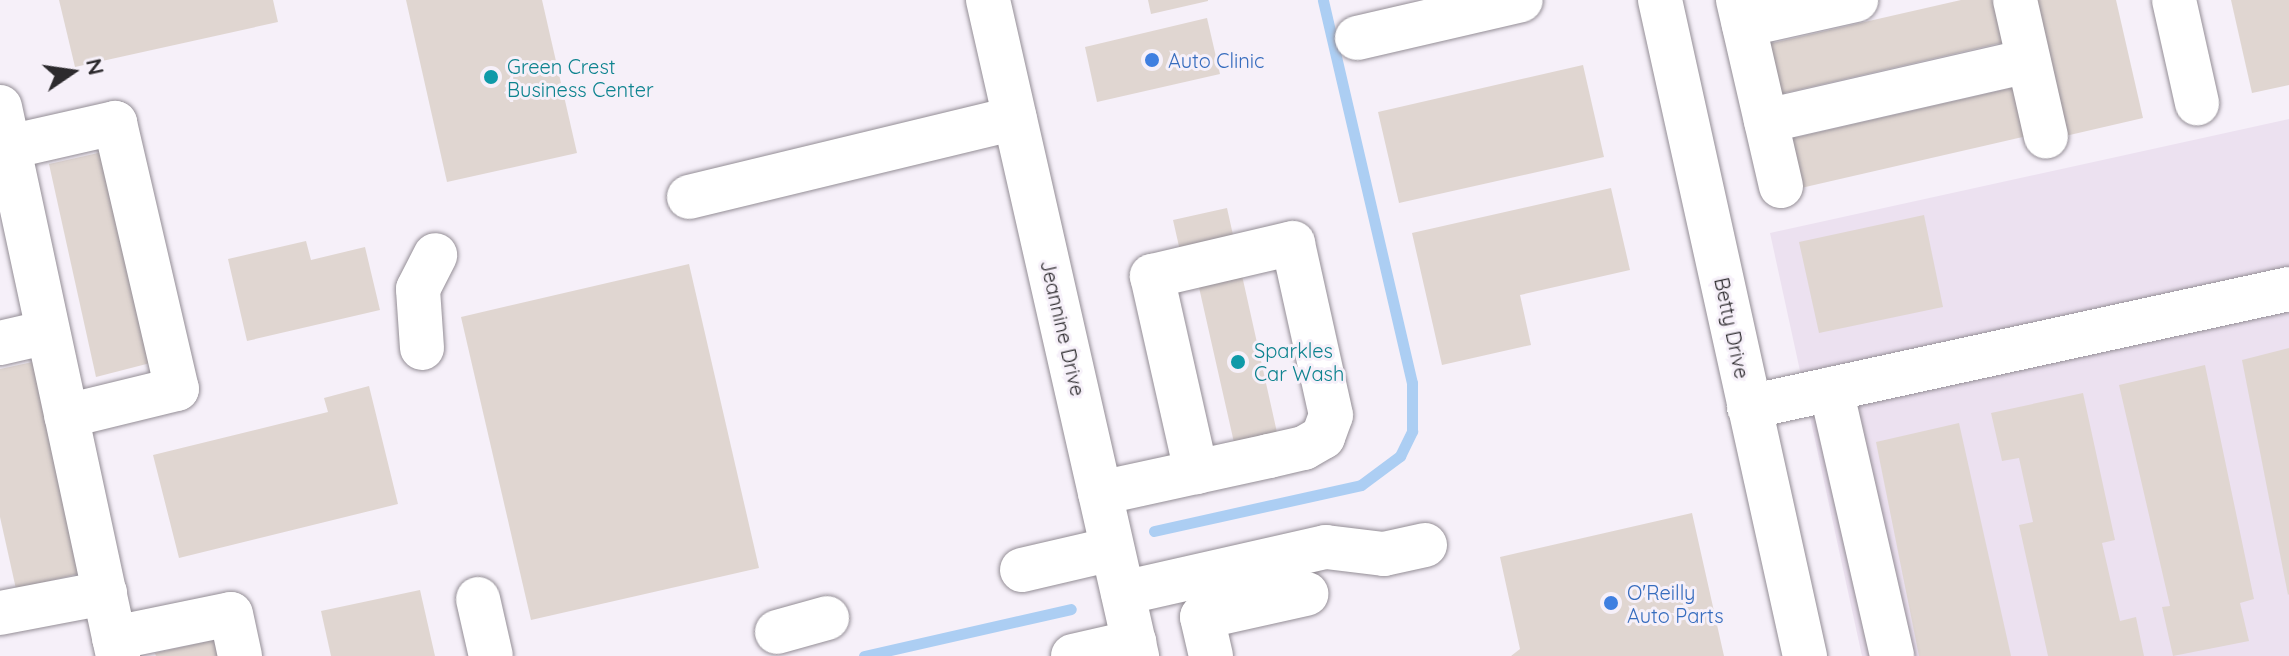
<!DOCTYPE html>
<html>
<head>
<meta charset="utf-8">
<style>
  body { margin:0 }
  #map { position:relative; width:2289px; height:656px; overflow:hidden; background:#f6f0f9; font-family:Quicksand,sans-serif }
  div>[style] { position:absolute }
  .built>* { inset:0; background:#ece1f0 }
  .stream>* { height:11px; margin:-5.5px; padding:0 5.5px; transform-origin:5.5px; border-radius:5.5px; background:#accef3 }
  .building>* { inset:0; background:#e0d6d1 }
  .roads { filter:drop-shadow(0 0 2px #948e96) drop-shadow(0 0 2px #948e96) }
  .minor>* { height:44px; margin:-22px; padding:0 22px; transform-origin:22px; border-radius:22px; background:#fff }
  .dots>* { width:22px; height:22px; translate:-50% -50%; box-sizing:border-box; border:4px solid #f6f0f9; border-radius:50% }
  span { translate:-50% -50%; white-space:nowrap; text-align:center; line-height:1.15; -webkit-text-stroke:6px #f6f0f9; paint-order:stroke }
  .shop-label { font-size:20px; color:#366cbe }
  .left { translate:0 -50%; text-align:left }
  .culture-label { font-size:20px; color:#0d838f }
  .street-label { font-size:20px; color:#2c2a2d }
  .north { position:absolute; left:32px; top:32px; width:80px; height:80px; -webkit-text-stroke:6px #f6f0f9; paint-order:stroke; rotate:77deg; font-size:22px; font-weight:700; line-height:32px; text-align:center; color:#2c2a2d }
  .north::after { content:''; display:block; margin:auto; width:28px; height:36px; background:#2c2a2d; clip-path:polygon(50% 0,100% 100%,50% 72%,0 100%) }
</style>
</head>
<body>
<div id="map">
  <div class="built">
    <i style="clip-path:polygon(2289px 119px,2289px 656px,1862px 656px,1770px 233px)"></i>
  </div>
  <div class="stream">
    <i style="left:1154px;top:531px;width:212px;rotate:-12.5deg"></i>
    <i style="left:1361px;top:485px;width:49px;rotate:-36.6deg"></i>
    <i style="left:1400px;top:456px;width:28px;rotate:-64deg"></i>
    <i style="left:1412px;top:431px;width:48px;rotate:-90deg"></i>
    <i style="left:1412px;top:383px;width:393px;rotate:-103.1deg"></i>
    <i style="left:864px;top:656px;width:212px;rotate:-12.8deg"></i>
  </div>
  <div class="building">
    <i style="clip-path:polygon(59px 0,273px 0,278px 22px,75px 67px)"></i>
    <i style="clip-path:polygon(406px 0,542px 0,577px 153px,447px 182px)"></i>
    <i style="clip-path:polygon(1148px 0,1208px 0,1208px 1px,1151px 14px)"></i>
    <i style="clip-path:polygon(1961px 0,1996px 0,2005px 42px,1780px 94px,1768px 44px)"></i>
    <i style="clip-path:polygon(2030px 0,2116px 0,2143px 118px,2061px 137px)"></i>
    <i style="clip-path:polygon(2231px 0,2289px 0,2289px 85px,2252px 93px)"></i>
    <i style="clip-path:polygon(1207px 18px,1220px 74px,1097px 102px,1085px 47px)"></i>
    <i style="clip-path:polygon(1583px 65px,1604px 157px,1399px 203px,1378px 112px)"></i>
    <i style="clip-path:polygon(2016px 87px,2027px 136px,1801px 188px,1789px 139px)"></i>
    <i style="clip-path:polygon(116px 149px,162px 360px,96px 377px,49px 164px)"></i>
    <i style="clip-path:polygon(1611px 188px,1630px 270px,1520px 295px,1531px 345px,1442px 365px,1412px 233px)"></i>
    <i style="clip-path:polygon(1227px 208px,1278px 437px,1235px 447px,1198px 283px,1188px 286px,1173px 220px)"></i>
    <i style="clip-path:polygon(1924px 215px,1943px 307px,1819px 333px,1799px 242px)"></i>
    <i style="clip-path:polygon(306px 241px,311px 260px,365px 247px,380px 310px,247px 341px,228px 259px)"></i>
    <i style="clip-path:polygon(689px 264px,759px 568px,531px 620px,461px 317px)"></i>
    <i style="clip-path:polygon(2289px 348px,2289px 594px,2288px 595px,2242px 360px)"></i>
    <i style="clip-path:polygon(37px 361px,86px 572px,16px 589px,0 517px,0 369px)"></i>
    <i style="clip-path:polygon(2205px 365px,2254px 599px,2240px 603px,2249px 641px,2173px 656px,2162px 607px,2170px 606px,2119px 385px)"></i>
    <i style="clip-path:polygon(369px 386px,398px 504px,179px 558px,153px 455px,328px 412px,324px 398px)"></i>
    <i style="clip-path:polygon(2083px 393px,2115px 540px,2102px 543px,2120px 621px,2136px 617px,2144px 656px,2048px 656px,2019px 525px,2033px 522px,2019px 458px,2002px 461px,1991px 413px)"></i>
    <i style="clip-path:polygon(1959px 423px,2011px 656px,1919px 656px,1876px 442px)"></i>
    <i style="clip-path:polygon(1692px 513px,1724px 656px,1511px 656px,1520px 649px,1500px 557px)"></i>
    <i style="clip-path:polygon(420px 590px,435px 656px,331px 656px,321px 611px)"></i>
    <i style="clip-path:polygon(223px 638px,227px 656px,156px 656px,155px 653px)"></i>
  </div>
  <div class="roads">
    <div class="minor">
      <i style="left:988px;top:0;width:673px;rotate:77.2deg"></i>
      <i style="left:1660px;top:0;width:672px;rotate:77.54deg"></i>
      <i style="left:1738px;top:0;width:191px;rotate:77deg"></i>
      <i style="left:2015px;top:0;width:140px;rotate:77.2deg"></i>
      <i style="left:2174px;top:0;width:106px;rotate:77.4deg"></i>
      <i style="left:1744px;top:25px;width:115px;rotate:-12.6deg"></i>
      <i style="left:1357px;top:38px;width:168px;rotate:-13deg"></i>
      <i style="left:0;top:107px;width:562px;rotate:77.87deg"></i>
      <i style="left:1766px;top:121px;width:269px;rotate:-12.9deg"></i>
      <i style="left:9px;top:147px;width:109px;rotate:-12.8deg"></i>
      <i style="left:115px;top:123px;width:273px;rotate:76.9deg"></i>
      <i style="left:177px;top:389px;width:114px;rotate:166.3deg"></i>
      <i style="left:689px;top:197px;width:335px;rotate:-13.6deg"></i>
      <i style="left:0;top:343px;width:49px;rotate:-12.9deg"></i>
      <i style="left:422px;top:348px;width:59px;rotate:-93.9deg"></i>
      <i style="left:418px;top:289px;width:38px;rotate:-63deg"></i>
      <i style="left:1831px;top:389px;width:274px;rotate:77.1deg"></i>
      <i style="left:1749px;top:407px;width:553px;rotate:-12.33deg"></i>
      <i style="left:1100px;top:493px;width:98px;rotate:-12.3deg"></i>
      <i style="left:1196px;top:472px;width:75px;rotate:-12.4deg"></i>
      <i style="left:1269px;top:456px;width:36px;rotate:-13deg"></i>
      <i style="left:1304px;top:448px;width:22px;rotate:-30deg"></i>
      <i style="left:1323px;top:437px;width:23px;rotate:-70deg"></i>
      <i style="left:1331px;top:415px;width:176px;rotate:-102.5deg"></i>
      <i style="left:1293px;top:243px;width:145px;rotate:166.8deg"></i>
      <i style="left:1152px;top:276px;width:201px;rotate:77.3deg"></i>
      <i style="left:1022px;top:570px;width:92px;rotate:-13.1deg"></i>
      <i style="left:1123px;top:593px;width:208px;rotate:-12.8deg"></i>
      <i style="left:1326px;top:547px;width:58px;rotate:6.9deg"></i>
      <i style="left:1384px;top:554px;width:42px;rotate:-12.4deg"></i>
      <i style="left:478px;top:599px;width:58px;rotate:77.2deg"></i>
      <i style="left:0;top:613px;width:107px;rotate:-10.8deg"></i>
      <i style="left:777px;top:632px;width:52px;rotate:-15.6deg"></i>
      <i style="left:114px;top:638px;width:119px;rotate:-11.6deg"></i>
      <i style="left:231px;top:614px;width:43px;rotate:77.9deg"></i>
      <i style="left:1073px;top:656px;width:63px;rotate:-12.9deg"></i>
      <i style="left:1211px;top:656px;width:40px;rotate:-103deg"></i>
      <i style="left:1202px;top:617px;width:107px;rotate:-12.5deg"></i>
    </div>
  </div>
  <div class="dots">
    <i style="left:1152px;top:60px;background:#3f7fe0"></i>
    <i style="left:491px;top:77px;background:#0f9aa8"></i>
    <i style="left:1238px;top:362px;background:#0f9aa8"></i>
    <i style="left:1611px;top:603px;background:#3f7fe0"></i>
  </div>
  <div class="shop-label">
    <span class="left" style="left:1168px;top:60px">Auto Clinic</span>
    <span class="left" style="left:1627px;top:604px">O'Reilly<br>Auto Parts</span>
  </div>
  <div class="culture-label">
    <span class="left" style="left:507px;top:78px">Green Crest<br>Business Center</span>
    <span class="left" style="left:1254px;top:362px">Sparkles<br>Car Wash</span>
  </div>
  <div class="street-label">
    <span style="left:1063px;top:328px;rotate:77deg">Jeannine Drive</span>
    <span style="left:1732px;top:328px;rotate:78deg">Betty Drive</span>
  </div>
  <div class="north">N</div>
</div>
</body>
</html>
